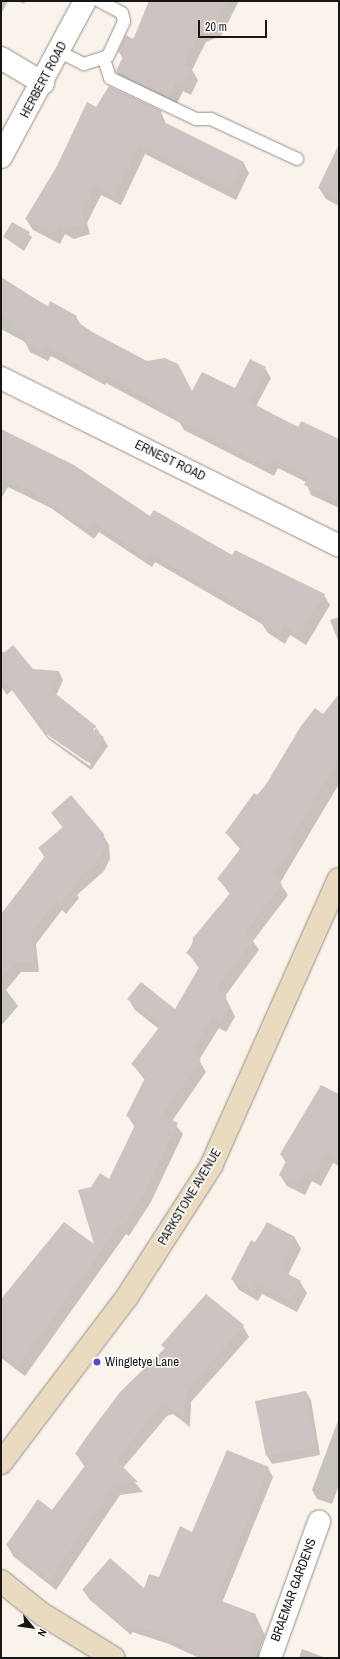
<!DOCTYPE html>
<html>
<head>
<meta charset="utf-8">
<style>
  body { margin:0 }
  #map { position:relative; width:340px; height:1659px; overflow:hidden; background:#faf3ec; font-family:"Archivo Narrow",sans-serif }
  div>[style] { position:absolute }
  .shadow>* { inset:0; background:#0003 }
  .building>* { inset:0; background:#cdc4c2 }
  .roads { filter:drop-shadow(0 0 1px #948e88) drop-shadow(0 0 1px #948e88) }
  .lane>* { height:12px; margin:-6px; padding:0 6px; transform-origin:6px; border-radius:6px; background:#fff }
  .street>* { height:22px; margin:-11px; padding:0 11px; transform-origin:11px; border-radius:11px; background:#fff }
  .secondary>* { height:22px; margin:-11px; padding:0 11px; transform-origin:11px; border-radius:11px; background:#eadbc0 }
  .dots>* { width:11px; height:11px; translate:-50% -50%; box-sizing:border-box; border:2px solid #fff; border-radius:50% }
  span { translate:-50% -50%; white-space:nowrap; text-align:center; line-height:1.15; -webkit-text-stroke:3px #fff; paint-order:stroke }
  .street-label { font-size:13px; color:#181614 }
  .poi-label { font-size:13px; color:#181614 }
  .left { translate:0 -50%; text-align:left }
  .frame { position:absolute; inset:0; border:2px solid #181614; pointer-events:none }
  .north { position:absolute; left:12px; top:1607px; width:40px; height:40px; -webkit-text-stroke:3px #fff; paint-order:stroke; rotate:119deg; font-size:11px; font-weight:700; line-height:16px; text-align:center; color:#181614 }
  .north::after { content:''; display:block; margin:auto; width:14px; height:18px; background:#181614; clip-path:polygon(50% 0,100% 100%,50% 72%,0 100%) }
  .scale { position:absolute; left:198px; top:20px; width:69px; height:18px; box-sizing:border-box; border:2px solid #181614; border-top:0; padding-left:5px; font-size:12px; line-height:14px; white-space:nowrap; color:#181614; -webkit-text-stroke:3px #fff; paint-order:stroke }
</style>
</head>
<body>
<div id="map">
  <div class="shadow">
    <i style="clip-path:polygon(1px 1px,8px 1px,1px 14px)"></i>
    <i style="clip-path:polygon(18px 1px,25px 1px,24px 4px)"></i>
    <i style="clip-path:polygon(149px 1px,239px 1px,221px 36px,206px 42px,192px 70px,198px 80px,191px 95px,183px 91px,175px 108px,124px 84px,117px 73px,123px 59px,119px 52px,133px 40px)"></i>
    <i style="clip-path:polygon(97px 108px,161px 112px,166px 124px,243px 162px,249px 173px,236px 200px,145px 154px,121px 205px,101px 195px,87px 223px,90px 234px,74px 239px,65px 234px,60px 244px,33px 230px,26px 219px)"></i>
    <i style="clip-path:polygon(339px 146px,339px 206px,326px 199px,319px 188px)"></i>
    <i style="clip-path:polygon(12px 223px,32px 237px,24px 251px,4px 237px)"></i>
    <i style="clip-path:polygon(1px 277px,48px 307px,76px 317px,82px 326px,192px 393px,235px 390px,265px 368px,271px 378px,256px 406px,339px 447px,339px 508px,311px 495px,306px 482px,278px 468px,274px 476px,184px 430px,180px 423px,106px 383px,105px 385px,51px 356px,48px 361px,30px 352px,25px 342px,1px 329px)"></i>
    <i style="clip-path:polygon(1px 430px,151px 517px,233px 556px,235px 551px,324px 595px,330px 605px,306px 645px,290px 635px,285px 644px,268px 633px,262px 624px,155px 562px,152px 567px,99px 532px,94px 539px,51px 508px,8px 487px,1px 499px)"></i>
    <i style="clip-path:polygon(339px 617px,339px 643px,330px 620px)"></i>
    <i style="clip-path:polygon(evenodd,1px 651px,33px 670px,59px 672px,63px 680px,56px 696px,95px 726px,108px 746px,91px 770px,48px 739px,12px 690px,7px 695px,1px 687px,1px 651px,94px 728px,96px 728px,91px 735px,94px 728px,1px 651px,47px 734px,91px 764px,90px 766px,47px 736px,47px 734px)"></i>
    <i style="clip-path:polygon(339px 702px,339px 784px,280px 883px,288px 895px,253px 941px,259px 950px,225px 996px,235px 1017px,226px 1032px,219px 1028px,199px 1060px,206px 1072px,172px 1121px,183px 1134px,151px 1202px,129px 1236px,126px 1234px,25px 1376px,1px 1358px,1px 1302px,96px 1246px,92px 1188px,109px 1180px,135px 1128px,128px 1116px,145px 1080px,132px 1064px,159px 1029px,135px 1010px,129px 1000px,175px 1011px,199px 968px,188px 953px,194px 939px,230px 894px,218px 879px,241px 850px,226px 833px,323px 715px)"></i>
    <i style="clip-path:polygon(52px 813px,103px 835px,109px 845px,110px 859px,104px 871px,77px 895px,79px 898px,66px 914px,62px 910px,36px 944px,39px 972px,21px 972px,6px 990px,18px 1006px,1px 1026px,1px 914px,45px 858px,39px 848px,63px 828px)"></i>
    <i style="clip-path:polygon(339px 1095px,339px 1166px,333px 1163px,321px 1186px,312px 1181px,305px 1195px,287px 1186px,280px 1175px,286px 1163px,281px 1154px)"></i>
    <i style="clip-path:polygon(267px 1223px,295px 1238px,301px 1249px,288px 1275px,300px 1282px,307px 1293px,297px 1312px,262px 1294px,258px 1301px,239px 1290px,232px 1279px)"></i>
    <i style="clip-path:polygon(243px 1326px,249px 1337px,191px 1402px,190px 1427px,173px 1414px,167px 1416px,123px 1468px,143px 1492px,120px 1495px,56px 1590px,13px 1556px,7px 1545px,52px 1511px,85px 1467px,76px 1454px,165px 1349px,163px 1345px)"></i>
    <i style="clip-path:polygon(306px 1392px,311px 1400px,320px 1455px,272px 1464px,267px 1456px)"></i>
    <i style="clip-path:polygon(339px 1418px,339px 1485px,332px 1504px,317px 1499px,312px 1490px)"></i>
    <i style="clip-path:polygon(268px 1468px,273px 1477px,222px 1603px,255px 1614px,265px 1635px,259px 1651px,263px 1658px,199px 1658px,169px 1644px,132px 1632px,131px 1635px,89px 1599px,84px 1591px,145px 1590px,159px 1579px,192px 1533px)"></i>
    <i style="clip-path:polygon(302px 1649px,326px 1658px,299px 1658px)"></i>
  </div>
  <div class="building">
    <i style="clip-path:polygon(151px 1px,227px 1px,215px 25px,200px 31px,183px 64px,192px 68px,184px 84px,176px 81px,168px 97px,116px 71px,124px 55px,118px 52px,126px 35px,133px 39px)"></i>
    <i style="clip-path:polygon(109px 86px,162px 111px,158px 119px,244px 162px,230px 190px,139px 144px,114px 195px,94px 185px,82px 212px,85px 223px,67px 228px,59px 224px,54px 234px,25px 219px,57px 166px,87px 102px,96px 107px)"></i>
    <i style="clip-path:polygon(339px 144px,339px 198px,318px 188px)"></i>
    <i style="clip-path:polygon(12px 222px,30px 232px,22px 247px,3px 237px)"></i>
    <i style="clip-path:polygon(1px 280px,48px 306px,50px 301px,77px 316px,75px 320px,92px 332px,147px 361px,165px 358px,178px 364px,192px 391px,202px 372px,235px 388px,250px 359px,266px 367px,249px 401px,298px 428px,301px 421px,339px 439px,339px 500px,304px 485px,308px 477px,273px 459px,269px 467px,177px 420px,179px 416px,101px 373px,99px 376px,45px 346px,43px 352px,24px 342px,26px 337px,10px 328px,14px 321px,1px 314px)"></i>
    <i style="clip-path:polygon(1px 429px,74px 465px,150px 516px,154px 510px,232px 555px,235px 550px,325px 594px,300px 635px,284px 626px,279px 634px,261px 623px,264px 619px,149px 553px,146px 558px,93px 522px,88px 530px,44px 499px,1px 477px)"></i>
    <i style="clip-path:polygon(13px 645px,33px 669px,59px 671px,51px 690px,96px 726px,93px 730px,104px 737px,87px 762px,42px 731px,44px 729px,1px 676px,1px 655px)"></i>
    <i style="clip-path:polygon(339px 694px,339px 759px,290px 840px,295px 843px,272px 875px,282px 884px,245px 933px,253px 939px,216px 989px,227px 996px,224px 1002px,230px 1005px,220px 1022px,212px 1017px,191px 1053px,201px 1060px,162px 1115px,178px 1123px,145px 1191px,123px 1226px,120px 1224px,19px 1366px,1px 1353px,1px 1299px,64px 1222px,94px 1244px,78px 1190px,91px 1187px,100px 1173px,109px 1179px,137px 1121px,126px 1116px,146px 1076px,131px 1064px,161px 1025px,127px 999px,141px 982px,175px 1009px,201px 964px,186px 953px,195px 941px,192px 939px,232px 891px,217px 879px,243px 845px,225px 833px,254px 793px,259px 796px,301px 726px,315px 708px,323px 714px)"></i>
    <i style="clip-path:polygon(71px 795px,104px 834px,105px 848px,98px 861px,71px 886px,74px 888px,60px 904px,56px 901px,31px 933px,34px 962px,15px 962px,1px 979px,1px 915px,45px 856px,38px 848px,63px 827px,51px 813px)"></i>
    <i style="clip-path:polygon(321px 1085px,339px 1094px,339px 1159px,326px 1153px,314px 1175px,305px 1171px,298px 1184px,279px 1175px,286px 1161px,280px 1154px)"></i>
    <i style="clip-path:polygon(267px 1222px,295px 1237px,279px 1269px,301px 1281px,290px 1301px,256px 1283px,252px 1290px,231px 1279px,251px 1240px,256px 1243px)"></i>
    <i style="clip-path:polygon(206px 1294px,244px 1325px,186px 1392px,184px 1418px,166px 1404px,161px 1405px,116px 1460px,138px 1482px,114px 1485px,50px 1580px,6px 1545px,38px 1499px,52px 1510px,87px 1463px,75px 1454px,85px 1439px,120px 1392px,165px 1348px,161px 1345px)"></i>
    <i style="clip-path:polygon(306px 1391px,316px 1446px,266px 1456px,255px 1401px)"></i>
    <i style="clip-path:polygon(227px 1450px,269px 1467px,216px 1599px,256px 1614px,252px 1622px,260px 1626px,249px 1658px,211px 1658px,185px 1649px,187px 1646px,165px 1639px,166px 1636px,128px 1624px,126px 1628px,82px 1590px,110px 1558px,144px 1588px,149px 1574px,159px 1577px,180px 1526px,192px 1532px)"></i>
  </div>
  <div class="roads">
    <div class="lane">
      <i style="left:60px;top:52px;width:27px;rotate:27deg"></i>
      <i style="left:84px;top:64px;width:25px;rotate:-18deg"></i>
      <i style="left:108px;top:56px;width:38px;rotate:-65deg"></i>
      <i style="left:124px;top:21px;width:8px;rotate:-104deg"></i>
      <i style="left:122px;top:13px;width:26px;rotate:-152deg"></i>
      <i style="left:104px;top:59px;width:20px;rotate:72deg"></i>
      <i style="left:110px;top:78px;width:95px;rotate:25.5deg"></i>
      <i style="left:196px;top:119px;width:15px"></i>
      <i style="left:211px;top:119px;width:95px;rotate:24.9deg"></i>
    </div>
    <div class="street">
      <i style="left:1px;top:58px;width:49px;rotate:30.8deg"></i>
      <i style="left:1px;top:157px;width:177px;rotate:-61.7deg"></i>
      <i style="left:1px;top:378px;width:377px;rotate:26.4deg"></i>
      <i style="left:270px;top:1658px;width:145px;rotate:-70.2deg"></i>
    </div>
    <div class="secondary">
      <i style="left:1px;top:1463px;width:208px;rotate:-52.8deg"></i>
      <i style="left:127px;top:1297px;width:156px;rotate:-57.3deg"></i>
      <i style="left:211px;top:1166px;width:314px;rotate:-66deg"></i>
      <i style="left:1px;top:1581px;width:53px;rotate:38.8deg"></i>
      <i style="left:42px;top:1614px;width:84px;rotate:31.4deg"></i>
    </div>
  </div>
  <div class="dots">
    <i style="left:97px;top:1362px;background:#5a49c1"></i>
  </div>
  <div class="street-label">
    <span style="left:44px;top:80px;rotate:-62deg">HERBERT ROAD</span>
    <span style="left:170px;top:461px;rotate:26deg">ERNEST ROAD</span>
    <span style="left:190px;top:1197px;rotate:-59deg">PARKSTONE AVENUE</span>
    <span style="left:294px;top:1590px;rotate:-70deg">BRAEMAR GARDENS</span>
  </div>
  <div class="poi-label">
    <span class="left" style="left:105px;top:1362px">Wingletye Lane</span>
  </div>
  <div class="frame"></div>
  <div class="north">N</div>
  <div class="scale">20 m</div>
</div>
</body>
</html>
